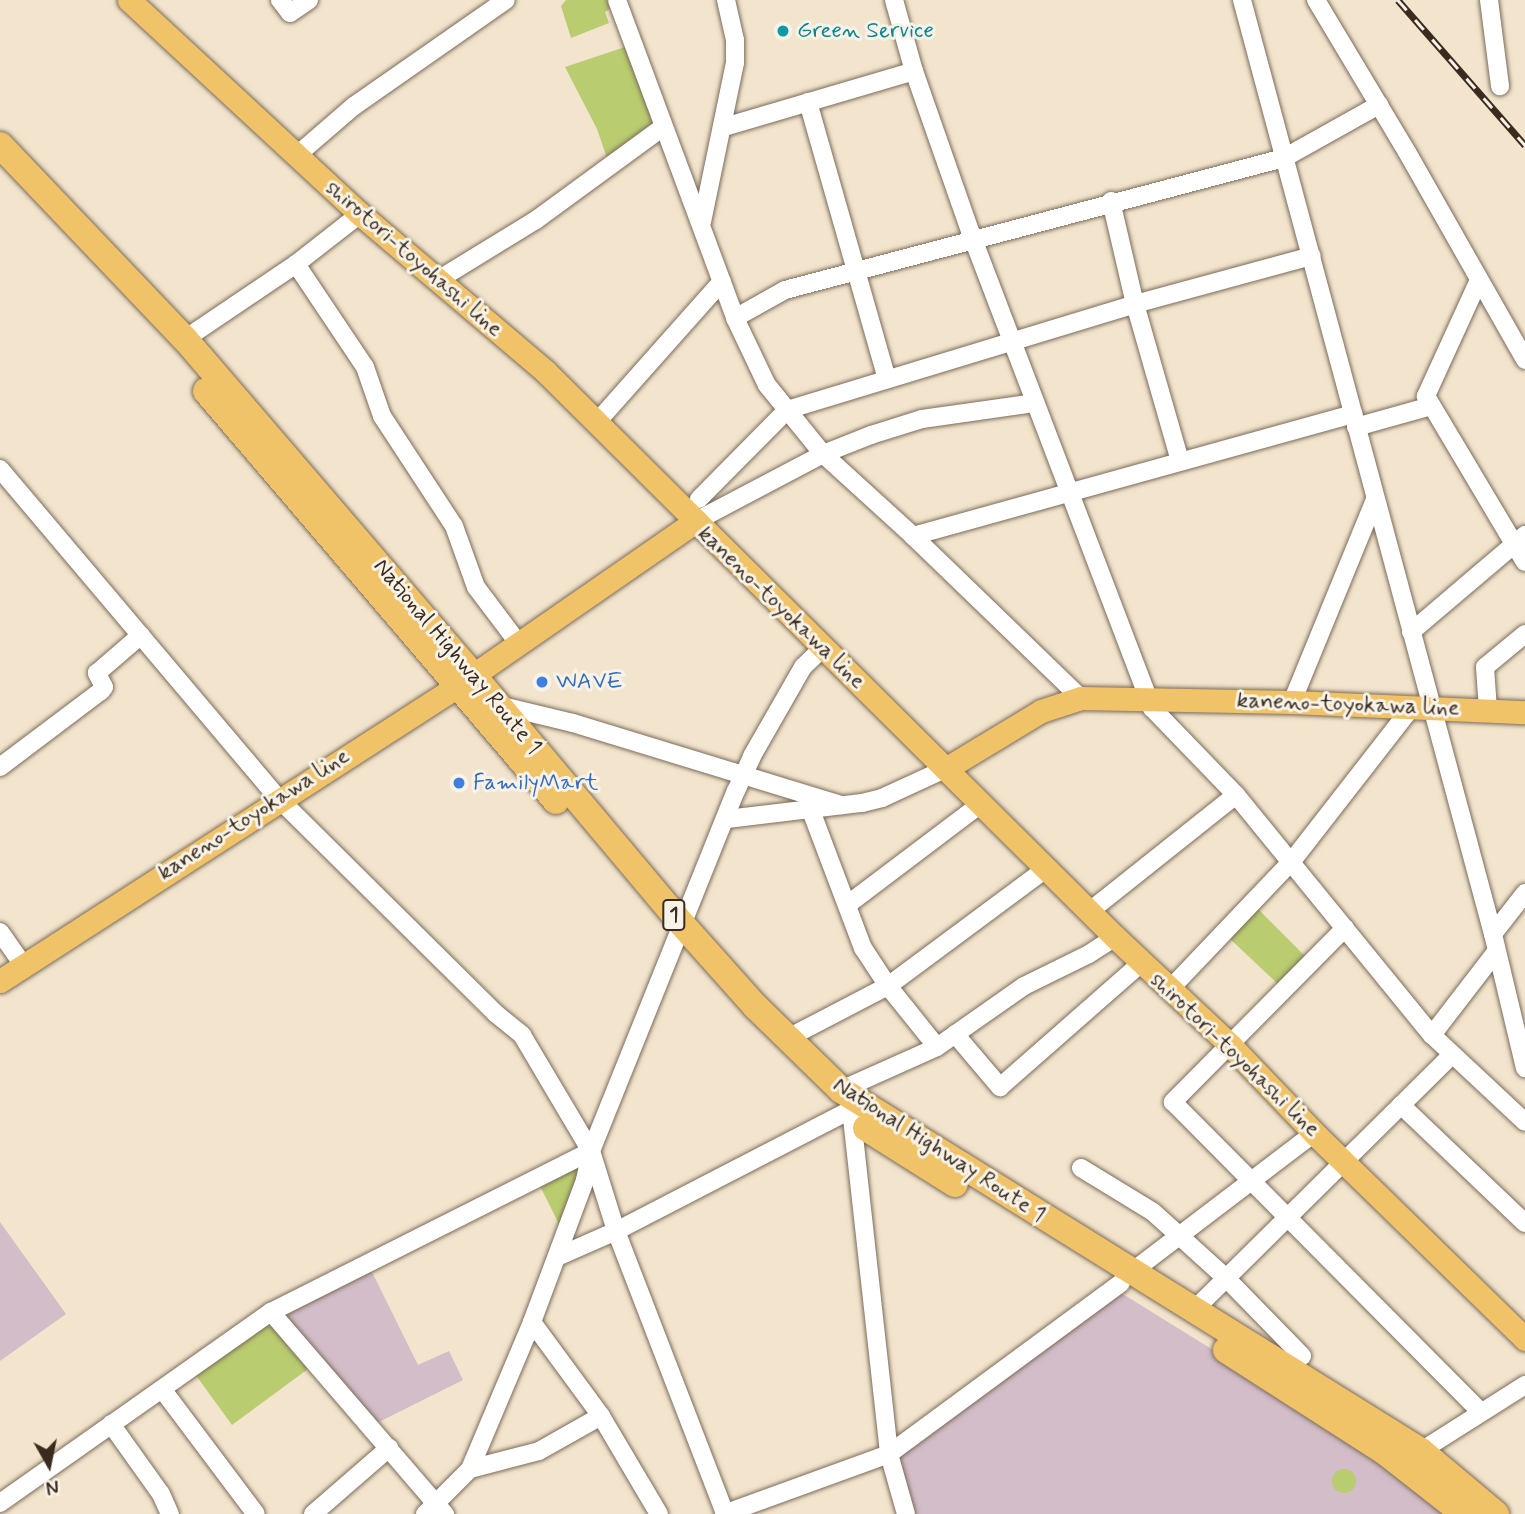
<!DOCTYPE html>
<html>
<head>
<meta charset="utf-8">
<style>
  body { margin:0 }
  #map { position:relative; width:1525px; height:1514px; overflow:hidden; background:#f3e5cd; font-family:Mynerve,sans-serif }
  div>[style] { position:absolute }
  .industrial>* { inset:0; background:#d2bdc8 }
  .green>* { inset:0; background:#b9cc6f }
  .round { border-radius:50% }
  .roads { filter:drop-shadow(0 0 2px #7b6b5b) drop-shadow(0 0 2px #7b6b5b) }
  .minor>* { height:18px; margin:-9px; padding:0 9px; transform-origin:9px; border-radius:9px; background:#fff }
  .major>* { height:23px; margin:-11.5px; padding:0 11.5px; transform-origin:11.5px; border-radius:11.5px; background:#f0c369 }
  .highway>* { height:26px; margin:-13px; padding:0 13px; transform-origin:13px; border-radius:13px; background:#f0c369 }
  .rail>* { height:7px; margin-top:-3.5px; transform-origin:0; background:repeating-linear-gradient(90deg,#f7f3e8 0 13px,#3b2a1e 0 26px); box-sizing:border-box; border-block:2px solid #3b2a1e }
  .dots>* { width:19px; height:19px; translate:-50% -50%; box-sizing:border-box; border:4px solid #f7f3e8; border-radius:50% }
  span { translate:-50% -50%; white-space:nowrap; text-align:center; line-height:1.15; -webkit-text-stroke:6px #f7f3e8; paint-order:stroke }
  .shield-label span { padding:2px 5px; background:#f7f3e8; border:2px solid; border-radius:5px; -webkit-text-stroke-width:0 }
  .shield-label { font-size:21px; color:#3b2a1e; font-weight:700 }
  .culture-label { font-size:23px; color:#0d838f }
  .left { translate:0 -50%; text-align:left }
  .street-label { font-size:23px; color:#3b2a1e }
  .shop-label { font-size:23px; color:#366cbe }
  .north { position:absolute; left:14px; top:1430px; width:70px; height:70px; -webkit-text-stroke:5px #f7f3e8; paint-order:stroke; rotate:171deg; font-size:19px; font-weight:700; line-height:28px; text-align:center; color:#3b2a1e }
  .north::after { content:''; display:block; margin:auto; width:24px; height:32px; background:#3b2a1e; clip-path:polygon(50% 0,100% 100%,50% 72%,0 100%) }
</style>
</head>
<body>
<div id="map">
  <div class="industrial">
    <i style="clip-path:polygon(0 1222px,66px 1314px,0 1361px)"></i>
    <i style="clip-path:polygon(371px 1270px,418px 1365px,449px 1351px,463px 1380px,377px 1423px,286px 1318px,286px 1312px)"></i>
    <i style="clip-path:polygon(1118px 1291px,1363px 1443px,1453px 1514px,915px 1514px,897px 1453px)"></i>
  </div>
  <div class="green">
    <i style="clip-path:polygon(566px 0,611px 0,613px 7px,605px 12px,609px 23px,571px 38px,561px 6px)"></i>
    <i style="clip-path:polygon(628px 46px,656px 123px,608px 161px,597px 129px,565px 67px)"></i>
    <i style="clip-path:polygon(1255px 906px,1308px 959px,1280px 986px,1227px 936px)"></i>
    <i style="clip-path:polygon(579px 1166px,581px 1168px,561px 1228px,540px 1186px)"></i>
    <i style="clip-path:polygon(264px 1326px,272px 1327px,308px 1369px,232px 1425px,195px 1374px)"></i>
    <i class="round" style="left:1332px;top:1469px;width:24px;height:24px"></i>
  </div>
  <div class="roads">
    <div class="minor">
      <i style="left:280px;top:0;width:16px;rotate:52deg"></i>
      <i style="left:290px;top:13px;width:23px;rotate:-34deg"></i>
      <i style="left:617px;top:0;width:339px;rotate:69.6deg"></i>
      <i style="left:735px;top:318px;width:74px;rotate:64.5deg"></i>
      <i style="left:767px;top:385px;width:89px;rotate:50.9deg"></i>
      <i style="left:823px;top:454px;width:122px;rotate:42.3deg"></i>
      <i style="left:913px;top:536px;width:233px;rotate:44deg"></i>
      <i style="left:894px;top:0;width:74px;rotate:74.3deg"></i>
      <i style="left:914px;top:71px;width:170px;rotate:70.7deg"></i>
      <i style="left:970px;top:231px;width:511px;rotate:69.12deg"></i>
      <i style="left:1152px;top:708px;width:121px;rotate:46deg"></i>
      <i style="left:1236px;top:795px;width:310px;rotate:50.8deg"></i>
      <i style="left:1432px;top:1035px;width:127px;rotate:43.1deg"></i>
      <i style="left:1242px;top:0;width:967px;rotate:74.96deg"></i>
      <i style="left:1493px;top:934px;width:138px;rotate:76.6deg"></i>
      <i style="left:1316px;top:0;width:177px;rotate:59.1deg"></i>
      <i style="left:1407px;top:152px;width:239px;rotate:60.4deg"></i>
      <i style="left:1489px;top:0;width:87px;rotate:82.7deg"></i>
      <i style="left:808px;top:102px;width:288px;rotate:74.1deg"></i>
      <i style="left:724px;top:127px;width:198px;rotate:-16.4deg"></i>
      <i style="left:296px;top:156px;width:77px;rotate:-40.8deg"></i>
      <i style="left:354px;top:106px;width:185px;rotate:-34.9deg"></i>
      <i style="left:1111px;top:201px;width:106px;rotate:76.9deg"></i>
      <i style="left:1135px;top:304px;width:163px;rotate:74deg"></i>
      <i style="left:702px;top:222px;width:162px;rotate:-78.3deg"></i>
      <i style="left:735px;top:63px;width:23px;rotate:-90deg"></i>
      <i style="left:735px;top:40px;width:41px;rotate:-102.7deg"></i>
      <i style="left:296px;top:264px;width:124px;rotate:56.2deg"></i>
      <i style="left:365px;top:367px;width:52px;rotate:70.9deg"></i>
      <i style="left:382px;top:416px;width:131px;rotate:56.8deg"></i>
      <i style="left:454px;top:526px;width:65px;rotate:70.2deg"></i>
      <i style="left:476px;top:587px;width:71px;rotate:53deg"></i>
      <i style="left:438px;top:280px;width:115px;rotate:-31.5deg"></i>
      <i style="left:536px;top:220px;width:157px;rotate:-36.2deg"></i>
      <i style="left:1479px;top:280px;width:128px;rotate:114.6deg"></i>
      <i style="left:1426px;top:396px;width:193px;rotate:59.2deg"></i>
      <i style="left:735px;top:318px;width:57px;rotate:-29.2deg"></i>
      <i style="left:785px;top:290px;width:516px;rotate:-14.82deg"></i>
      <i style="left:1284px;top:158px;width:109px;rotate:-29.2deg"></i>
      <i style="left:185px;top:339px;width:134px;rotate:-34deg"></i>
      <i style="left:296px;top:264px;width:81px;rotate:-38deg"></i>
      <i style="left:597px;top:422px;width:188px;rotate:-48.4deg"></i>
      <i style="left:1356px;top:427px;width:78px;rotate:-15.6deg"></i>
      <i style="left:0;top:469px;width:432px;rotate:49.8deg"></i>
      <i style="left:279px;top:799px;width:304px;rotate:44.7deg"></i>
      <i style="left:495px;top:1013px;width:35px;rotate:39deg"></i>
      <i style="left:522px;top:1035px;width:135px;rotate:59.3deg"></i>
      <i style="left:591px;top:1151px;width:84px;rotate:72.6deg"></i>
      <i style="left:616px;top:1231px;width:303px;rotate:68.9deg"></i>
      <i style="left:699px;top:499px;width:125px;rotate:-45.3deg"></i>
      <i style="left:787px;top:410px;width:364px;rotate:-16.9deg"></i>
      <i style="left:1135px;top:304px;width:183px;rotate:-15.2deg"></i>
      <i style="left:696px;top:521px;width:144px;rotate:-27.8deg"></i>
      <i style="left:823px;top:454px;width:52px;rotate:-21.6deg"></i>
      <i style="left:871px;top:435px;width:53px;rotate:-17.4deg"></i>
      <i style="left:922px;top:419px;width:113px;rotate:-8.1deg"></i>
      <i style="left:913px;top:536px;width:457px;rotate:-15.5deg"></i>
      <i style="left:1411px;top:632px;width:150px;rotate:-40.4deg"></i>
      <i style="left:1292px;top:702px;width:218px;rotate:-67.7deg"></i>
      <i style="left:498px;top:705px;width:77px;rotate:13.5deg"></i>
      <i style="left:573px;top:723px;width:281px;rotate:17deg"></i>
      <i style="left:1488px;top:710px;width:43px;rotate:-94deg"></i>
      <i style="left:1485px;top:667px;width:52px;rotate:-39.5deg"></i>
      <i style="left:0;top:767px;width:126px;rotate:-37deg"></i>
      <i style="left:101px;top:691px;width:5px;rotate:-53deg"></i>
      <i style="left:104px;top:687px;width:16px;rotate:-117deg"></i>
      <i style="left:97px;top:673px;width:58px;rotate:-40.8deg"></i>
      <i style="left:810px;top:808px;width:150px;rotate:69.3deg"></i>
      <i style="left:863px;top:948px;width:45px;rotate:56.7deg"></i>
      <i style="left:888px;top:986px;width:78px;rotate:51.2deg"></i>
      <i style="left:727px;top:819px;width:136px;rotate:-6.8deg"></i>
      <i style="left:862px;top:803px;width:21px;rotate:-14deg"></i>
      <i style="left:882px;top:798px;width:72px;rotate:-24.8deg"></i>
      <i style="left:847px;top:905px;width:169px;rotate:-37.1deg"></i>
      <i style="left:1090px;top:911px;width:186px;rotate:-38.5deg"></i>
      <i style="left:1345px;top:928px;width:245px;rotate:134.7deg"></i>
      <i style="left:1173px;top:1102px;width:437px;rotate:45.2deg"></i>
      <i style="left:0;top:932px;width:42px;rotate:54.8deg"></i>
      <i style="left:1493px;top:934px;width:52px;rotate:-52deg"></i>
      <i style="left:1170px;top:989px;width:177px;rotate:-46.4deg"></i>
      <i style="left:1292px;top:861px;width:195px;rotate:-52.1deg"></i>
      <i style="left:955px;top:1034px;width:70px;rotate:49.7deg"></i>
      <i style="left:1000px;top:1087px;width:188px;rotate:-41.3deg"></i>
      <i style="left:1432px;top:1035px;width:105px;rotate:-52.4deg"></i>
      <i style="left:788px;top:1038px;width:113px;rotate:-27.5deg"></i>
      <i style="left:888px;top:986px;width:198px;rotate:-36.6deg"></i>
      <i style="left:841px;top:1090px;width:105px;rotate:-24.1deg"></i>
      <i style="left:937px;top:1047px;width:106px;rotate:-35deg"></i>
      <i style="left:1024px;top:986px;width:72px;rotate:-26.2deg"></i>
      <i style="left:1089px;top:954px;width:31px;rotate:-33deg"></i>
      <i style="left:1401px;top:1105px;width:171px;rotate:43.6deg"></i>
      <i style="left:852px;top:1118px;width:338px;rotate:83.7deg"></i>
      <i style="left:889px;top:1454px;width:62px;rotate:74.2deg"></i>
      <i style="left:1081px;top:1168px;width:84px;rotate:31.4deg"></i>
      <i style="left:1153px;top:1212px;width:98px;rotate:42.1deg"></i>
      <i style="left:1226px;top:1278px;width:109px;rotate:45.7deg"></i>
      <i style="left:557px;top:1257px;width:64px;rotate:-23.8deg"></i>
      <i style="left:616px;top:1231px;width:258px;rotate:-27.3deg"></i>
      <i style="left:1133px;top:1271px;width:228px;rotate:-37.3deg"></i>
      <i style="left:1195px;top:1309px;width:361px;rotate:-44.7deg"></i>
      <i style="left:271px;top:1312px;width:267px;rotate:49.3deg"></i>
      <i style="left:532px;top:1322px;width:117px;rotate:53.7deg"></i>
      <i style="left:601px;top:1416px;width:114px;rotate:59.4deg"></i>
      <i style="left:162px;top:1389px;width:156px;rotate:53.1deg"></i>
      <i style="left:111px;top:1424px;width:86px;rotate:54.5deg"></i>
      <i style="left:161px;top:1494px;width:22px;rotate:66deg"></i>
      <i style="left:1421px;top:1451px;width:123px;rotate:-32.4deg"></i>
      <i style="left:470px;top:1469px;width:71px;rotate:-14.6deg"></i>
      <i style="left:539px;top:1451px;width:71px;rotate:-29.4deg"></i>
      <i style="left:0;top:1503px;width:332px;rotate:-35.2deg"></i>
      <i style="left:271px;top:1312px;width:358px;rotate:-26.7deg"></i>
      <i style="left:313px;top:1514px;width:101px;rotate:-41deg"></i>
      <i style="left:425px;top:1514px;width:64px;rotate:-45deg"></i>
      <i style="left:470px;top:1469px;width:160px;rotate:-67.1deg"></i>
      <i style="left:532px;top:1322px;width:152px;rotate:-69.5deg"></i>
      <i style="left:585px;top:1180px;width:30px;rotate:-78deg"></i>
      <i style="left:591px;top:1151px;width:388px;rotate:-68.1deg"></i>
      <i style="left:736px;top:791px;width:38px;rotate:-65deg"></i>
      <i style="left:752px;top:756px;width:103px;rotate:-60.2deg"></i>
      <i style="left:803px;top:667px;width:28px;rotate:-44deg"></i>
      <i style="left:724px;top:1514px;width:176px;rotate:-20deg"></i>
      <i style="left:889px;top:1454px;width:288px;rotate:-36.4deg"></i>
    </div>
    <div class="major">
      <i style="left:129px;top:0;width:315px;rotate:42.8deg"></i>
      <i style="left:360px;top:214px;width:243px;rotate:40.3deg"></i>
      <i style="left:545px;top:371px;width:803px;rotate:44.8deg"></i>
      <i style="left:1115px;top:937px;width:159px;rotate:43.2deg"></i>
      <i style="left:1231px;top:1046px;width:120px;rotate:46.3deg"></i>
      <i style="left:1314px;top:1133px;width:295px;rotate:44.3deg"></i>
      <i style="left:947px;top:768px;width:110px;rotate:-31.2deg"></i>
      <i style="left:1041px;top:711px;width:42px;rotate:-18deg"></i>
      <i style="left:1081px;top:698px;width:211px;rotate:1.1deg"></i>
      <i style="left:1292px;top:702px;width:233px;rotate:2.5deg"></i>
      <i style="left:0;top:981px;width:543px;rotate:-32.81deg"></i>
      <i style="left:456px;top:687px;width:292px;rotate:-34.7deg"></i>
    </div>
    <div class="highway">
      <i style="left:0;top:145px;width:268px;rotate:46.4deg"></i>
      <i style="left:185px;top:339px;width:443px;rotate:49.4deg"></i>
      <i style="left:473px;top:675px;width:325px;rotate:50deg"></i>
      <i style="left:682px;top:924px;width:110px;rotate:48.3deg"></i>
      <i style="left:755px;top:1006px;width:120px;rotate:44.3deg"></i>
      <i style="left:841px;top:1090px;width:683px;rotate:31.9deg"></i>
      <i style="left:1421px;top:1451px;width:98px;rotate:40deg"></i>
      <i style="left:206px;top:391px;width:539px;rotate:49.51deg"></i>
      <i style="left:866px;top:1128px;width:105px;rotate:32.2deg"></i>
      <i style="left:1226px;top:1350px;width:189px;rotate:32.7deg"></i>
      <i style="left:1385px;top:1452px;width:100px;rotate:38.1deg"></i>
    </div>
  </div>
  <div class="rail">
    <i style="left:1398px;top:0;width:193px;rotate:48.8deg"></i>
  </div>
  <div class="dots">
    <i style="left:783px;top:31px;background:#0f9aa8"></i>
    <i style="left:542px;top:682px;background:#3f7fe0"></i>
    <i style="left:459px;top:783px;background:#3f7fe0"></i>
  </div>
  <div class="shield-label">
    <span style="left:674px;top:915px">1</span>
  </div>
  <div class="culture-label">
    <span class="left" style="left:797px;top:31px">Green Service</span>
  </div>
  <div class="street-label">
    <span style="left:414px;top:259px;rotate:41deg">shirotori-toyohashi line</span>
    <span style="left:781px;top:608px;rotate:44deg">kaneno-toyokawa line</span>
    <span style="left:457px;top:657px;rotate:50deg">National Highway Route 1</span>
    <span style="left:1348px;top:705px;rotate:2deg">kaneno-toyokawa line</span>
    <span style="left:254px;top:815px;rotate:-33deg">kaneno-toyokawa line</span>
    <span style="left:1235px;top:1055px;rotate:44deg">shirotori-toyohashi line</span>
    <span style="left:939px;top:1150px;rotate:33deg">National Highway Route 1</span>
  </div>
  <div class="shop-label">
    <span class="left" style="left:556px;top:682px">WAVE</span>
    <span class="left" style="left:473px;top:783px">FamilyMart</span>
  </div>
  <div class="north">N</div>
</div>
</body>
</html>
